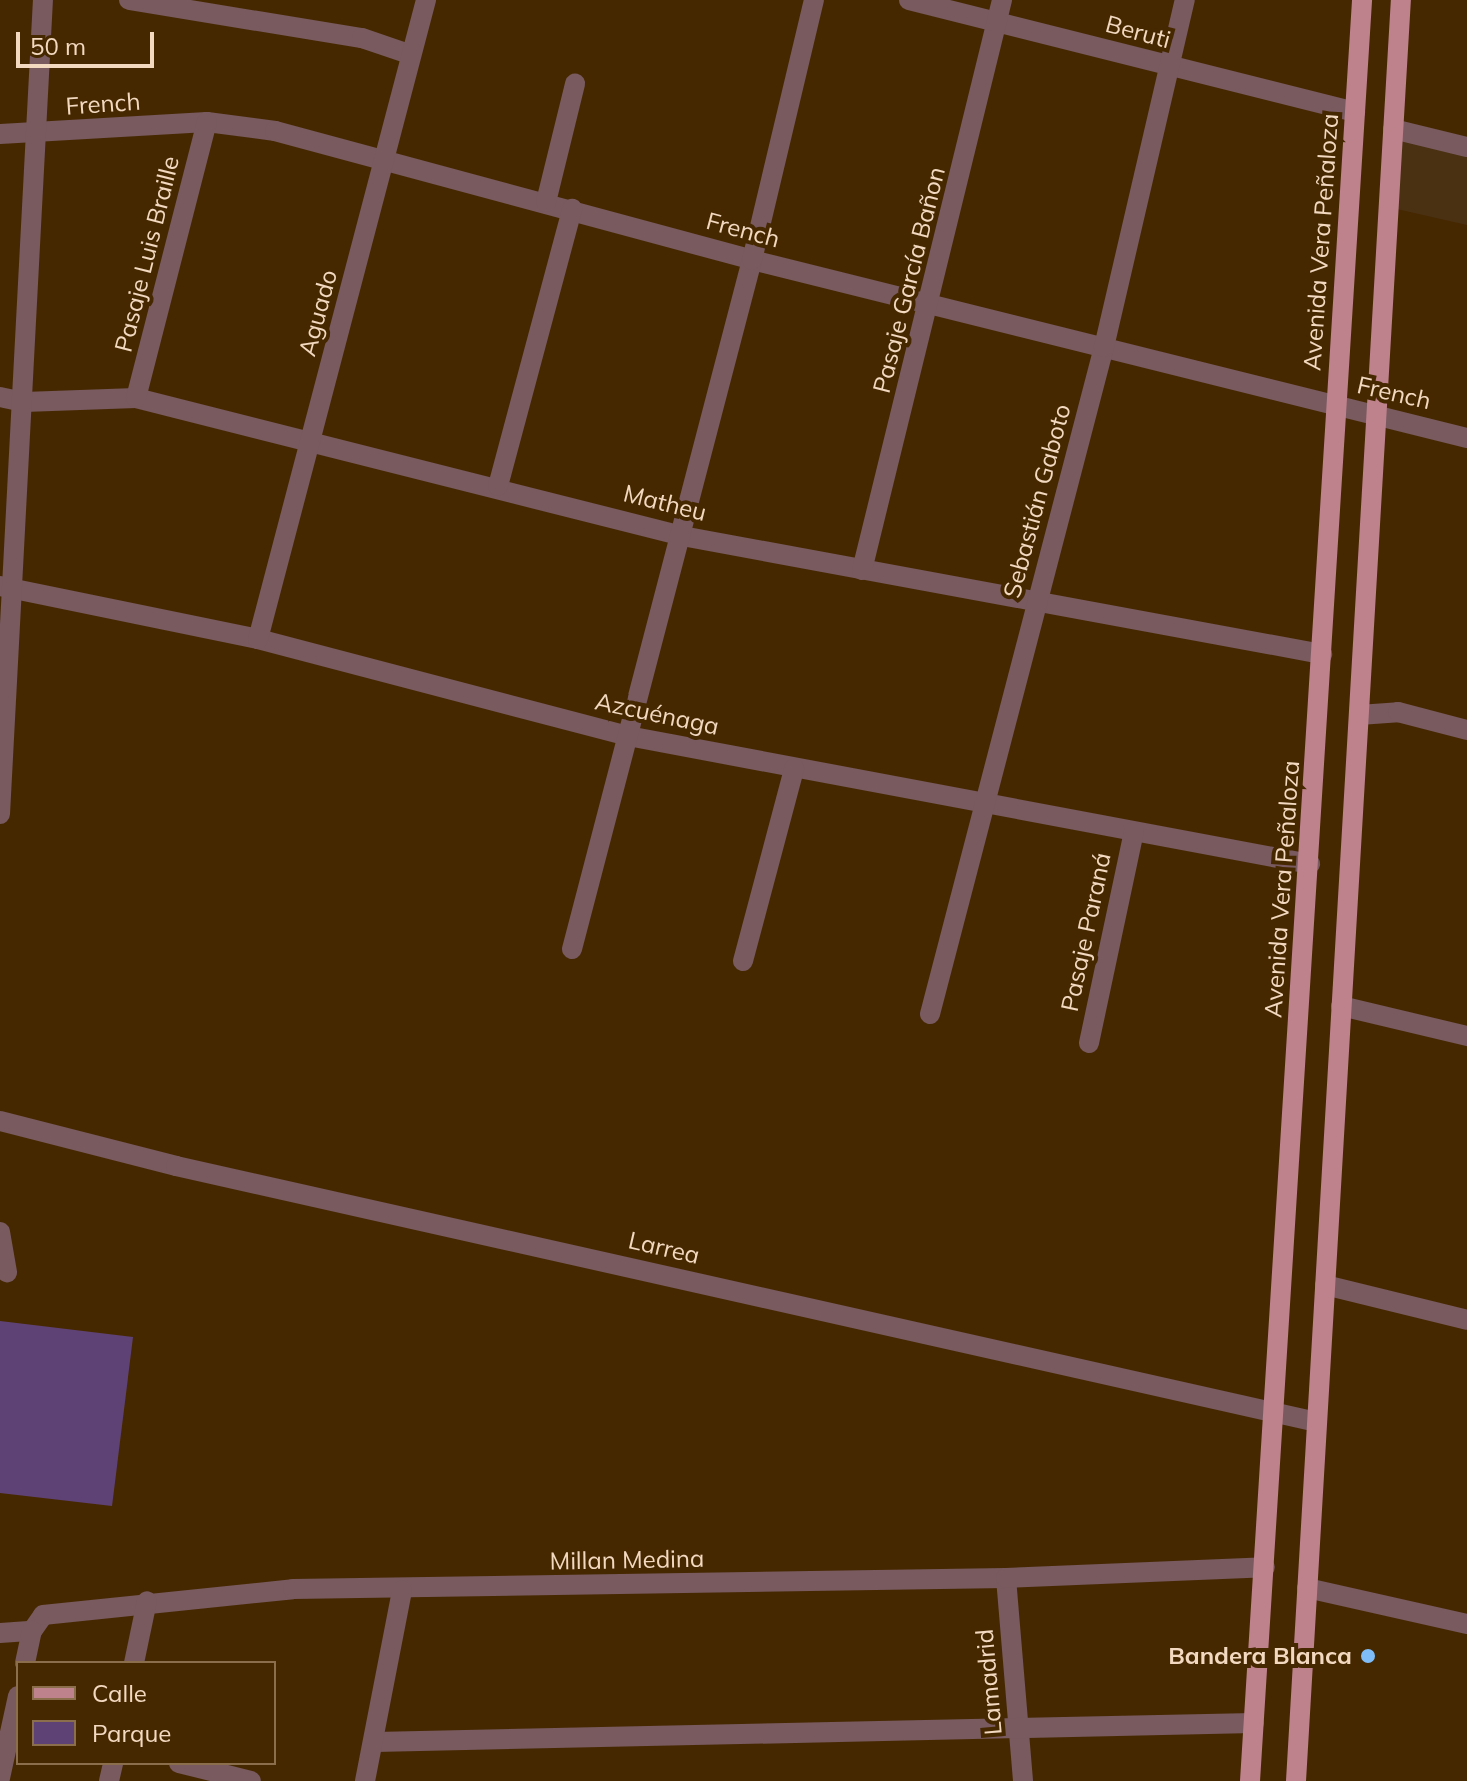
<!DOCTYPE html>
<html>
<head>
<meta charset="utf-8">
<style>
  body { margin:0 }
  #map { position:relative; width:1467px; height:1781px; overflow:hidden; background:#462800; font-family:Mulish,sans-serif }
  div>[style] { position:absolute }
  .built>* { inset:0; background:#4a3112 }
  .green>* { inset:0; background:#5e4275 }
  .minor>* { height:20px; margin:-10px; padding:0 10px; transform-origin:10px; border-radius:10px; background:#785a5f }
  .major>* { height:20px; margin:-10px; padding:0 10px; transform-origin:10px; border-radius:10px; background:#be828c }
  .dots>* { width:22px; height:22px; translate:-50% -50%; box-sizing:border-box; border:4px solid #462800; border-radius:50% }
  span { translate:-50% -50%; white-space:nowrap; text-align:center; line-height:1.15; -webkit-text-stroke:8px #462800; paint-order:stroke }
  .street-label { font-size:24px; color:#f2d9c0 }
  .poi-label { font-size:24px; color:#f2d9c0; font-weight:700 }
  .right { translate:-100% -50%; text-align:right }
  .legend { position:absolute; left:16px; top:1661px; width:260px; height:104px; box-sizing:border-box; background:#462800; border:2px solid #8b6f4d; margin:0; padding:10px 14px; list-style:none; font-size:24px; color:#f2d9c0 }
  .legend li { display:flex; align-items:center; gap:16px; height:40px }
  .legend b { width:40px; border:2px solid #8b6f4d }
  .scale { position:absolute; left:16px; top:32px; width:138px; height:36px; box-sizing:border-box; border:4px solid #f2d9c0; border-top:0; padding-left:10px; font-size:24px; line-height:28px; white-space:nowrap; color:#f2d9c0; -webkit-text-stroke:6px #462800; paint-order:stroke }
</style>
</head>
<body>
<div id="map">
  <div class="built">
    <i style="clip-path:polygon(1393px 129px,1467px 147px,1467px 225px,1388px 207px)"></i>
  </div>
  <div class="green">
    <i style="clip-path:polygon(0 1321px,133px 1337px,112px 1506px,0 1493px)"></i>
  </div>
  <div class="minor">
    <i style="left:129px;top:0;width:236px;rotate:9.3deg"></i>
    <i style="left:362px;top:38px;width:50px;rotate:18.8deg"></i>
    <i style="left:909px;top:0;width:460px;rotate:14.1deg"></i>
    <i style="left:1393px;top:129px;width:76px;rotate:13.7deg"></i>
    <i style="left:0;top:134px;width:207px;rotate:-3.3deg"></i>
    <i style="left:207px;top:122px;width:69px;rotate:7.5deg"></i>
    <i style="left:275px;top:131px;width:494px;rotate:15.1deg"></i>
    <i style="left:752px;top:260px;width:737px;rotate:13.98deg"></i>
    <i style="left:546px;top:202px;width:122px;rotate:-76.2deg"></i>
    <i style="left:0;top:397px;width:25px;rotate:12deg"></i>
    <i style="left:24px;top:402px;width:112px;rotate:-2deg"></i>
    <i style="left:136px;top:398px;width:563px;rotate:14.18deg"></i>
    <i style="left:682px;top:536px;width:651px;rotate:10.45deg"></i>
    <i style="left:136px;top:398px;width:285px;rotate:-75.6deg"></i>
    <i style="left:498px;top:486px;width:287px;rotate:-75deg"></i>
    <i style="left:862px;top:570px;width:587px;rotate:-76.2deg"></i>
    <i style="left:0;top:586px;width:263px;rotate:11.6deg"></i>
    <i style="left:258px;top:639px;width:383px;rotate:14.7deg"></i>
    <i style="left:628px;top:736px;width:694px;rotate:10.63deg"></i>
    <i style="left:258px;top:639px;width:661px;rotate:-75.27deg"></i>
    <i style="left:1359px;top:715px;width:39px;rotate:-4deg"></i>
    <i style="left:1398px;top:712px;width:71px;rotate:14.6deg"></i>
    <i style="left:0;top:814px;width:815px;rotate:-86.98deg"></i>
    <i style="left:572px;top:949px;width:712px;rotate:-75.36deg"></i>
    <i style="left:752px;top:260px;width:267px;rotate:-76.6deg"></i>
    <i style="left:743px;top:961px;width:199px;rotate:-75.1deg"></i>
    <i style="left:1341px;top:1006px;width:130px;rotate:13.4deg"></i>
    <i style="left:930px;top:1014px;width:689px;rotate:-75.38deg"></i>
    <i style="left:1104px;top:347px;width:356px;rotate:-76.9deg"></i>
    <i style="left:1089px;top:1043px;width:216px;rotate:-78deg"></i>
    <i style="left:0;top:1121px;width:182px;rotate:14.3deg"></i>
    <i style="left:176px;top:1166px;width:1169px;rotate:12.65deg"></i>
    <i style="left:0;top:1232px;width:41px;rotate:80.1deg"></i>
    <i style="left:1325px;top:1285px;width:146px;rotate:13.8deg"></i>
    <i style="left:1006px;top:1578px;width:204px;rotate:85.2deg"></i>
    <i style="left:1307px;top:1588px;width:164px;rotate:12.7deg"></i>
    <i style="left:0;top:1633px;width:32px;rotate:-4deg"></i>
    <i style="left:32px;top:1631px;width:19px;rotate:-55deg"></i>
    <i style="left:43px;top:1615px;width:251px;rotate:-5.9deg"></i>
    <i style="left:293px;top:1589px;width:713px;rotate:-0.88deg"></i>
    <i style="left:1006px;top:1578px;width:259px;rotate:-2.4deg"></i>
    <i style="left:25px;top:1663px;width:33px;rotate:-78deg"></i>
    <i style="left:134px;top:1663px;width:63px;rotate:-78.2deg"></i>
    <i style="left:375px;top:1742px;width:879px;rotate:-1.24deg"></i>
    <i style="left:179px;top:1763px;width:74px;rotate:14deg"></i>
    <i style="left:0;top:1778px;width:84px;rotate:-77.6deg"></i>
    <i style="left:109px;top:1781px;width:18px;rotate:-77deg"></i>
    <i style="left:365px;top:1781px;width:194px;rotate:-79deg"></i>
  </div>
  <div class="major">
    <i style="left:1250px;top:1781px;width:1785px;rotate:-86.4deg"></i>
    <i style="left:1296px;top:1781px;width:1784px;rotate:-86.63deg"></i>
  </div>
  <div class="dots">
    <i style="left:1368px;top:1656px;background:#7fbdf9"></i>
  </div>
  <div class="street-label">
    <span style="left:1138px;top:32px;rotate:15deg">Beruti</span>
    <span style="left:103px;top:104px;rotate:-4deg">French</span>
    <span style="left:743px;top:230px;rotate:15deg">French</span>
    <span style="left:1321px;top:242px;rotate:-86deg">Avenida Vera Peñaloza</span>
    <span style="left:147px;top:254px;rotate:-76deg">Pasaje Luis Braille</span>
    <span style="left:909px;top:280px;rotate:-76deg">Pasaje García Bañon</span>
    <span style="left:318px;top:313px;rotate:-75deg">Aguado</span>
    <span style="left:1394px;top:393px;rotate:13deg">French</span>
    <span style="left:1037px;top:501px;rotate:-75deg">Sebastián Gaboto</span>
    <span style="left:665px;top:503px;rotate:14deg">Matheu</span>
    <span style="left:657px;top:714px;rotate:12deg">Azcuénaga</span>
    <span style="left:1282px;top:889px;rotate:-86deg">Avenida Vera Peñaloza</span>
    <span style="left:1086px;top:932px;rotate:-78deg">Pasaje Paraná</span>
    <span style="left:664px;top:1248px;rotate:13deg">Larrea</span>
    <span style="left:627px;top:1560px;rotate:-1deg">Millan Medina</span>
    <span style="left:989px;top:1682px;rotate:-95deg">Lamadrid</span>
  </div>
  <div class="poi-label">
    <span class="right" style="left:1352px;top:1656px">Bandera Blanca</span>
  </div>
  <ul class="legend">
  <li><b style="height:10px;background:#be828c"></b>Calle</li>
  <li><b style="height:22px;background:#5e4275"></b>Parque</li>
  </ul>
  <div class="scale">50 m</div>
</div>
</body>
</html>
